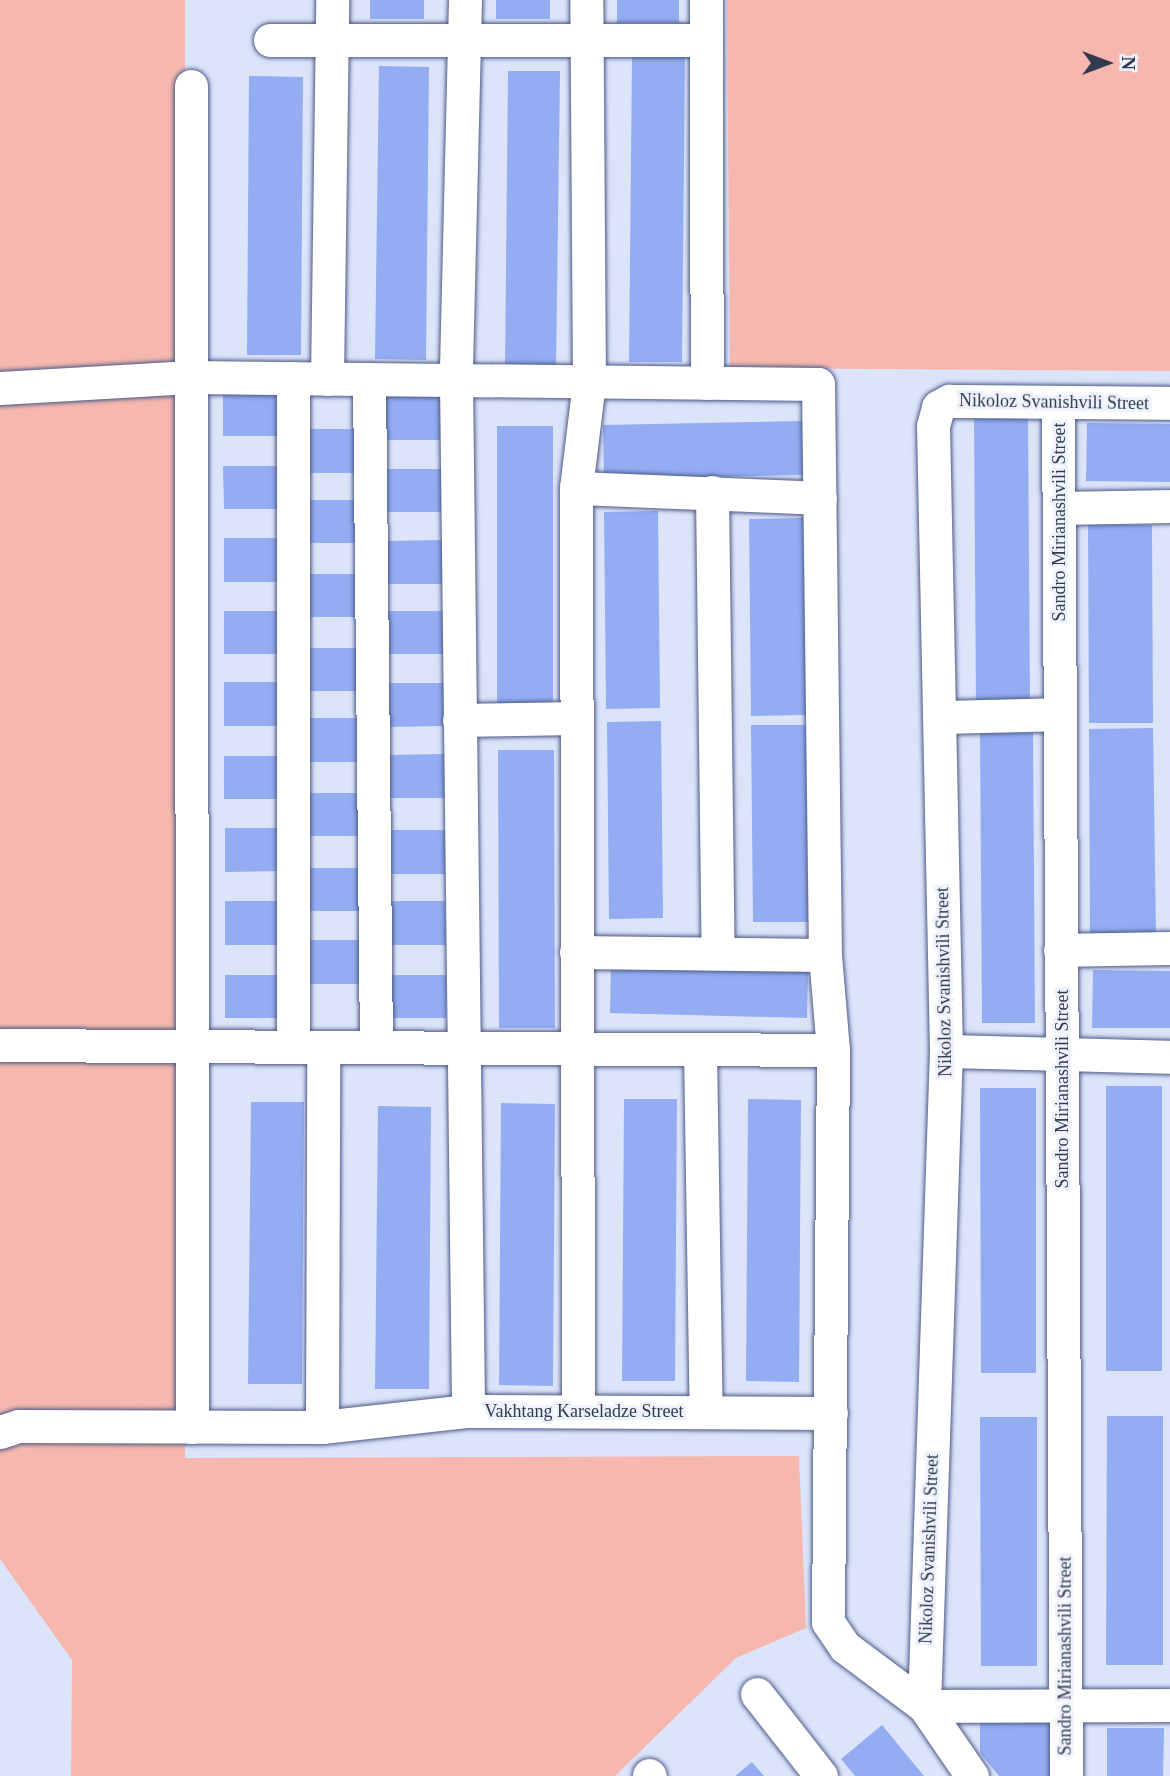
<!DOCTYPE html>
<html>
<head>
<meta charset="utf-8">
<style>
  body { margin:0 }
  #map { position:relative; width:1170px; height:1776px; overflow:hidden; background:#dce4fa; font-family:"Times New Roman",serif }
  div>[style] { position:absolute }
  .green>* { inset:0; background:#f6b8ae }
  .building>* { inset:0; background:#94acf2 }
  .roads { filter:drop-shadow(0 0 2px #4b5a89) drop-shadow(0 0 2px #4b5a89) }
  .minor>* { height:33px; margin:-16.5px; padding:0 16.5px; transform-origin:16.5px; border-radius:16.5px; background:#fff }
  span { translate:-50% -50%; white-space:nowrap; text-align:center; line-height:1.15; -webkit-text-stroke:6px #edf2fd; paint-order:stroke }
  .street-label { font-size:18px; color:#333a50 }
  .north { position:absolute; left:1072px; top:28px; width:70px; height:70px; -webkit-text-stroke:5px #edf2fd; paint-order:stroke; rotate:90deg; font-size:19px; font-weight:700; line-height:28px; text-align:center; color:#333a50 }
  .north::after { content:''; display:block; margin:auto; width:24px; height:32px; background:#333a50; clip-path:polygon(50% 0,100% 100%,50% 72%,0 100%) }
</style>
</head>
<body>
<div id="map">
  <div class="green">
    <i style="clip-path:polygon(0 0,185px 0,185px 1458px,799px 1456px,806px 1628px,736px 1658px,615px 1776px,71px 1776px,72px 1660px,0 1559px)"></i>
    <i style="clip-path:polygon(727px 0,1170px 0,1170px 371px,730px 368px)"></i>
  </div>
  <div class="building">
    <i style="clip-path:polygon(370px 0,424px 0,424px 19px,370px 19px)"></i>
    <i style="clip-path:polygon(496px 0,550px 0,550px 19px,496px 19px)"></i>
    <i style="clip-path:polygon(617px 0,679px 0,679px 23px,617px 23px)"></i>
    <i style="clip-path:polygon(632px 57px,685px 57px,682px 362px,629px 362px)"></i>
    <i style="clip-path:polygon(379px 66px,429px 67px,426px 360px,375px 359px)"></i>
    <i style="clip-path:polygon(508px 71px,560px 71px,556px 368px,505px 368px)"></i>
    <i style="clip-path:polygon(249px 76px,303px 77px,301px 355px,247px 355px)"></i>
    <i style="clip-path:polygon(223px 393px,281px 393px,281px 436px,223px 436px)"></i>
    <i style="clip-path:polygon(385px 397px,444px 397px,444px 440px,386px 440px)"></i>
    <i style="clip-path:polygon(974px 416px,1028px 416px,1030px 705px,976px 706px)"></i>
    <i style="clip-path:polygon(802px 421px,803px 475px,604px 479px,603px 425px)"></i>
    <i style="clip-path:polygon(1087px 423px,1170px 424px,1170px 482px,1086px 481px)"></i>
    <i style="clip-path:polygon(497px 426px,553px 426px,553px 704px,497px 704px)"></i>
    <i style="clip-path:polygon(306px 429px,364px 429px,364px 473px,306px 473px)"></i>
    <i style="clip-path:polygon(223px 466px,281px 466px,281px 509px,224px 509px)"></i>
    <i style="clip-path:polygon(386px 469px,444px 469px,444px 512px,386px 512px)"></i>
    <i style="clip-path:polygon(306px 500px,364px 500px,364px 543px,306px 543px)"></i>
    <i style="clip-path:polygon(658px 511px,660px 708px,606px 709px,604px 512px)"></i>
    <i style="clip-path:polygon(803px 518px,806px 715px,751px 716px,749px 519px)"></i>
    <i style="clip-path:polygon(1088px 525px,1152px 525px,1153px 723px,1089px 723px)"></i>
    <i style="clip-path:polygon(224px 538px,282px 538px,282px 582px,224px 582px)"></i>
    <i style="clip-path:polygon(444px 540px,444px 584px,386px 584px,386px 541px)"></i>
    <i style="clip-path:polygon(306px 574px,365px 574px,365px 617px,306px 617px)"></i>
    <i style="clip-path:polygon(224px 611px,282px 611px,282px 654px,224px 654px)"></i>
    <i style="clip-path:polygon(386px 611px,444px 611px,445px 654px,386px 654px)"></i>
    <i style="clip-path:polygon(307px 648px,365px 648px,365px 691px,307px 691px)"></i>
    <i style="clip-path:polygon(224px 682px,282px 682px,282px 726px,224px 726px)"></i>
    <i style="clip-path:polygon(387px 683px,445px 683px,445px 726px,387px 727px)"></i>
    <i style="clip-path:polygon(307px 718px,365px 718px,365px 762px,307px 762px)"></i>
    <i style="clip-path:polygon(661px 721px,663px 918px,609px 919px,607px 722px)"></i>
    <i style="clip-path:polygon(751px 725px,806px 725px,808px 922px,753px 922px)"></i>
    <i style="clip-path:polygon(1153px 728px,1156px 935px,1090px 936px,1089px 729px)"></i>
    <i style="clip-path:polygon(980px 733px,1033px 733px,1035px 1023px,982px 1023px)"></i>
    <i style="clip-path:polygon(498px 750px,554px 750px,555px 1028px,499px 1028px)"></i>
    <i style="clip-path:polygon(445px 754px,445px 798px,387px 798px,387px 755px)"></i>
    <i style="clip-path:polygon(224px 756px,282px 756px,282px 799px,224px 799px)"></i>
    <i style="clip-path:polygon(308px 793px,366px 793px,366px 836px,307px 836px)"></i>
    <i style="clip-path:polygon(225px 828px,283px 828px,283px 871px,225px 872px)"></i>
    <i style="clip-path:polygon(387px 830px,445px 830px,445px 874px,387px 874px)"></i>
    <i style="clip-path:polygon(308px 868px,366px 868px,366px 911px,308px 911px)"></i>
    <i style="clip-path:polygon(225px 901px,283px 901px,283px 945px,225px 945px)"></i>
    <i style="clip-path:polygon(387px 901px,445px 901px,446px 945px,387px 945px)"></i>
    <i style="clip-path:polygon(308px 940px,366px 940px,366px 984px,308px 984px)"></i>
    <i style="clip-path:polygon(611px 963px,808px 968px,807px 1018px,610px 1013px)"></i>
    <i style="clip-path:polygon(1093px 970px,1170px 971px,1170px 1028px,1092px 1028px)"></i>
    <i style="clip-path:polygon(225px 975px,284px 975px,284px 1018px,225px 1018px)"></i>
    <i style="clip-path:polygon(388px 975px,446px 975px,446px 1018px,388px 1018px)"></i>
    <i style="clip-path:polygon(1106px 1086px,1162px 1086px,1162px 1371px,1106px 1371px)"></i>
    <i style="clip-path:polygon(980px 1088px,1036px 1088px,1036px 1373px,981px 1373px)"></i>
    <i style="clip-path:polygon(624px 1099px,677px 1099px,675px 1381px,622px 1381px)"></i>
    <i style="clip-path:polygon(748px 1099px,801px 1100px,799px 1382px,746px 1381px)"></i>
    <i style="clip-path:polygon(251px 1102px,304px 1102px,302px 1384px,248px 1384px)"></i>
    <i style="clip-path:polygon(501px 1103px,555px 1104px,553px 1386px,499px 1385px)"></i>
    <i style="clip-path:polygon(378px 1106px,431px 1107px,429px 1389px,375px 1389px)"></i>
    <i style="clip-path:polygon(1107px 1416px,1163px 1416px,1163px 1665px,1106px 1665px)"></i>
    <i style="clip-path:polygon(980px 1417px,1037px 1417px,1037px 1666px,981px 1666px)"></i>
    <i style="clip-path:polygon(980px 1712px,1031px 1712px,1031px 1723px,1053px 1723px,1053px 1776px,999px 1776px,980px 1753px)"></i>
    <i style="clip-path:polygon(882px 1725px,924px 1776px,855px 1776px,841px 1759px)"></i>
    <i style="clip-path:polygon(1107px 1728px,1164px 1728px,1163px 1776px,1107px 1776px)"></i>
    <i style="clip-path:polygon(752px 1762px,764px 1776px,735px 1776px)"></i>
  </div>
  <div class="roads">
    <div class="minor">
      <i style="left:465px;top:0;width:380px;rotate:91.4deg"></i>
      <i style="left:456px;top:380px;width:1031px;rotate:89.33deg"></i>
      <i style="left:706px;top:0;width:383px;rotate:89.9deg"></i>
      <i style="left:270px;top:40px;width:436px"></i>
      <i style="left:191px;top:86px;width:1341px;rotate:89.96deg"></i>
      <i style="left:327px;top:379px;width:379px;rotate:-89.2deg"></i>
      <i style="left:369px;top:379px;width:668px;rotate:89.4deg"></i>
      <i style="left:0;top:388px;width:191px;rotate:-3.3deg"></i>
      <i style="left:191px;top:377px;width:627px;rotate:0.64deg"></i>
      <i style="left:818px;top:384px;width:571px;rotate:89.3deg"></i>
      <i style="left:825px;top:955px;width:95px;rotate:85.2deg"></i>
      <i style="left:1058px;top:402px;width:1374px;rotate:89.67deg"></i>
      <i style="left:576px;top:488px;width:244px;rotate:2.3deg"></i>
      <i style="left:712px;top:492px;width:461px;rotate:89.3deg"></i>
      <i style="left:1059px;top:508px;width:111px;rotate:-1deg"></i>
      <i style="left:939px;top:717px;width:120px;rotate:-1.4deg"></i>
      <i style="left:459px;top:720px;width:117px;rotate:-1deg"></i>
      <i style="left:1060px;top:950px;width:110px;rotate:-1deg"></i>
      <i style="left:576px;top:952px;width:249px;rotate:0.7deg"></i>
      <i style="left:0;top:1045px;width:833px;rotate:0.34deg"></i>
      <i style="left:833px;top:1050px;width:572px;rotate:90.5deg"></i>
      <i style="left:828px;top:1622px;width:30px;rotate:56deg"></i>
      <i style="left:845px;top:1647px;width:99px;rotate:36.8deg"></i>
      <i style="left:293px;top:1047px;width:669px;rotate:-90deg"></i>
      <i style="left:700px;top:1050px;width:362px;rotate:89.1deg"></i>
      <i style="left:946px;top:1051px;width:224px;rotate:1.5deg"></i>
      <i style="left:578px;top:1411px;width:923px;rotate:-90.12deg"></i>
      <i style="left:576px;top:488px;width:107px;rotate:-83deg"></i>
      <i style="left:589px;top:382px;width:382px;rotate:-90.4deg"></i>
      <i style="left:322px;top:1427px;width:380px;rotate:-89.8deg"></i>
      <i style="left:0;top:1432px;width:19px;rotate:-18deg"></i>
      <i style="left:18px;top:1426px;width:304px;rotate:0.2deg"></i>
      <i style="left:322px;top:1427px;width:147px;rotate:-6.3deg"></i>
      <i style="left:468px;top:1411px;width:363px;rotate:0.3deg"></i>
      <i style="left:757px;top:1694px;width:104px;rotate:52deg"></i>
      <i style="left:924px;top:1706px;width:246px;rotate:-0.2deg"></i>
      <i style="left:649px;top:1775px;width:1px;rotate:45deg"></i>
      <i style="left:972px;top:1776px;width:85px;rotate:-124.4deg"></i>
      <i style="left:924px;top:1706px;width:655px;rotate:-88.08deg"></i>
      <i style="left:946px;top:1051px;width:625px;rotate:-91.19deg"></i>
      <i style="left:933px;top:426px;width:20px;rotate:-75deg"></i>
      <i style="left:938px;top:407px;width:13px;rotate:-29deg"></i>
      <i style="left:949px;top:401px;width:221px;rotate:0.5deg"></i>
    </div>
  </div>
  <div class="street-label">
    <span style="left:1054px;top:402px;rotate:1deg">Nikoloz Svanishvili Street</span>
    <span style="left:1059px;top:522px;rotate:-90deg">Sandro Mirianashvili Street</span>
    <span style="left:944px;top:982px;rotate:-91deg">Nikoloz Svanishvili Street</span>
    <span style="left:1062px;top:1089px;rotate:-90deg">Sandro Mirianashvili Street</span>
    <span style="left:584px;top:1411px">Vakhtang Karseladze Street</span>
    <span style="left:929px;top:1549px;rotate:-88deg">Nikoloz Svanishvili Street</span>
    <span style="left:1065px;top:1656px;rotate:-90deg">Sandro Mirianashvili Street</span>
  </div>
  <div class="north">N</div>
</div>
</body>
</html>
